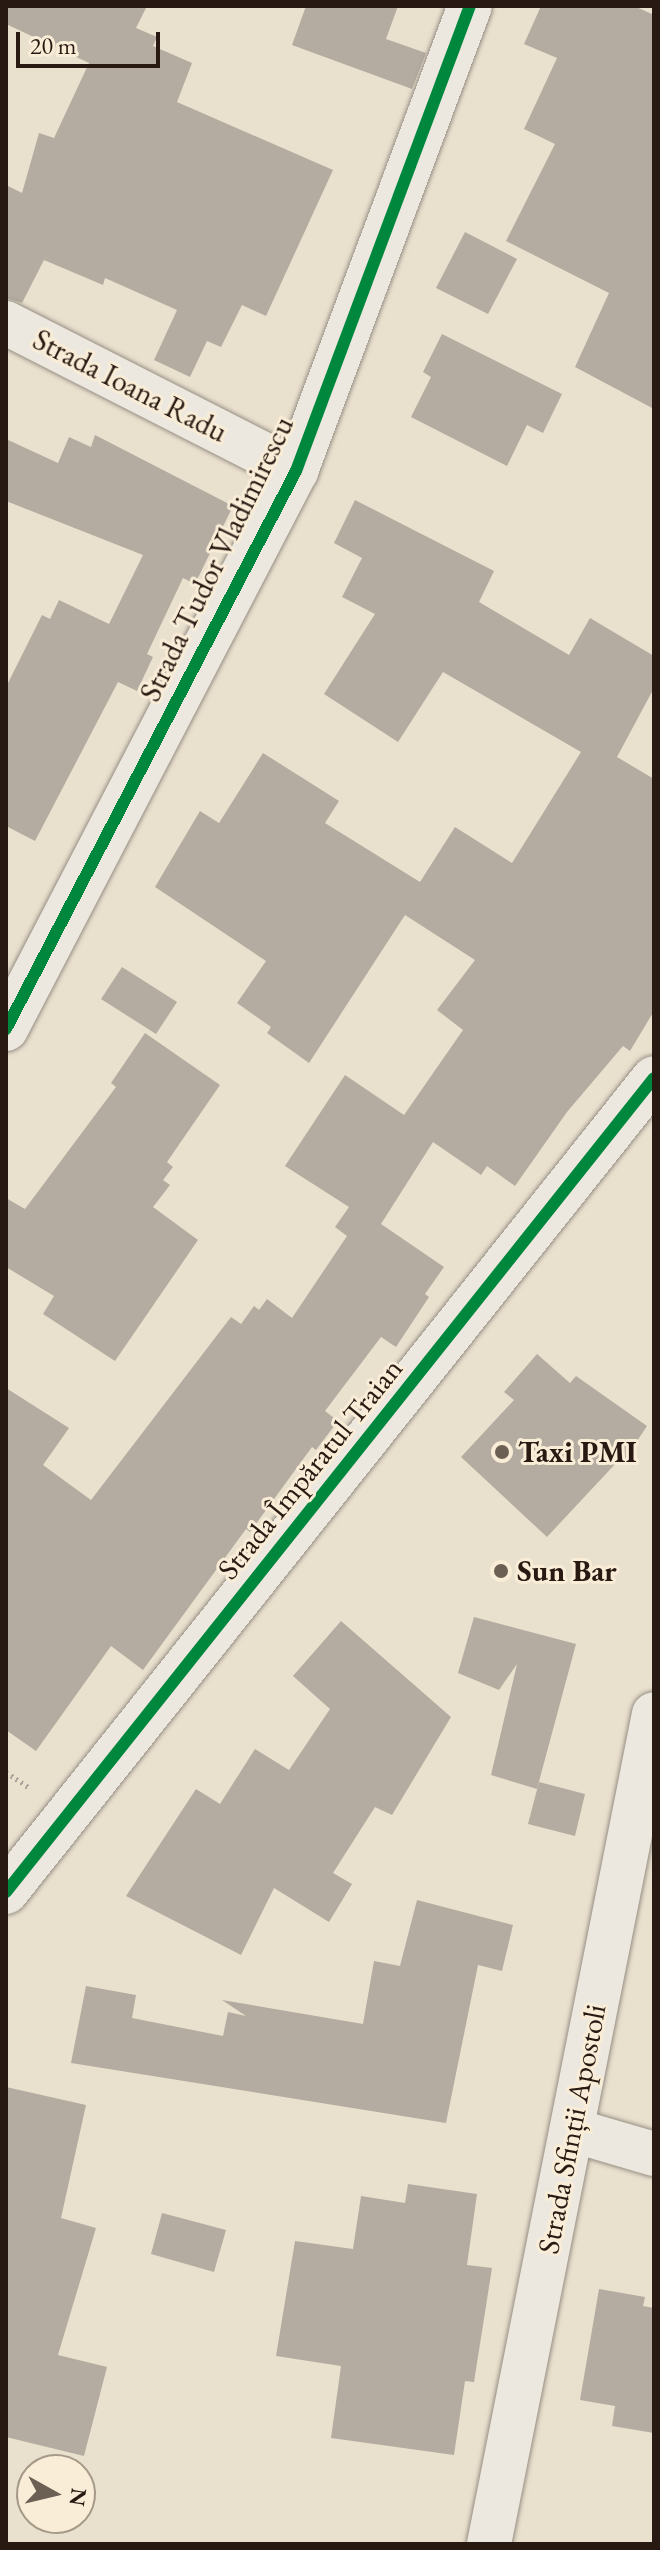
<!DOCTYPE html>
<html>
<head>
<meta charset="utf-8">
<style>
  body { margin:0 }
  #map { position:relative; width:660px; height:2550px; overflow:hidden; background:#eae0ce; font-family:"EB Garamond",serif }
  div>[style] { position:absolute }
  .building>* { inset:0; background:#b4aca0 }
  .path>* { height:5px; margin-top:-2.5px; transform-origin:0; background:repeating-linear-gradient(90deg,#a8a29a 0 2px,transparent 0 6px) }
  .roads { filter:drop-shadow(0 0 2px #968f84) drop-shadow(0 0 2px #968f84) }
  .minor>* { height:44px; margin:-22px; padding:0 22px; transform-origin:22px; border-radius:22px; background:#ede8df }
  .cycleway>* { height:12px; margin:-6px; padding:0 6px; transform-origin:6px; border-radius:6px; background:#00873e }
  .dots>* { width:22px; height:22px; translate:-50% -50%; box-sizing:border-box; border:4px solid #f9edd7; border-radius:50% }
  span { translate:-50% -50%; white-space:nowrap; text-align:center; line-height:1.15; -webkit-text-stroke:6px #f9edd7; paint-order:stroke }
  .street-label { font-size:30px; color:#281a12 }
  .poi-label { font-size:30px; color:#281a12; font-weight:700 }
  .left { translate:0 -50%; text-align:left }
  .frame { position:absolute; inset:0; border:8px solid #281a12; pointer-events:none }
  .north { position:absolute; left:16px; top:2454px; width:80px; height:80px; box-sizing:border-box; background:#f9edd7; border:2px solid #a59988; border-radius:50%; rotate:98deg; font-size:22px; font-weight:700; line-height:32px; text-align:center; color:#281a12 }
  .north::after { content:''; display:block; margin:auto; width:28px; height:36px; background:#6c5f54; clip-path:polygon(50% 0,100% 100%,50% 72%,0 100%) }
  .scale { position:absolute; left:16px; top:32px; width:144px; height:36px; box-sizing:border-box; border:4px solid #281a12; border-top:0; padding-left:10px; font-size:24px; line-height:28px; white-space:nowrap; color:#281a12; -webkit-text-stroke:6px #f9edd7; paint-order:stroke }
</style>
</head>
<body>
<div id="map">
  <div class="building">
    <i style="clip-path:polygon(6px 6px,147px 6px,136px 28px,157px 37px,153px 46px,192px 63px,177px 102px,333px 170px,266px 316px,242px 305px,221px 347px,207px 341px,190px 377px,154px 360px,177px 310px,105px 278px,103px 285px,44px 260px,22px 303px,6px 298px,6px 185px,22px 193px,39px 133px,54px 138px,89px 63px,6px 24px)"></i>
    <i style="clip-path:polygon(306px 6px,398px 6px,386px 39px,426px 53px,412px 89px,292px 45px)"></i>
    <i style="clip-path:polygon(541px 6px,634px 6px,654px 15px,654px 409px,575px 367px,609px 293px,506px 241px,555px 144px,524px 129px,557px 58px,524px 44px)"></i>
    <i style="clip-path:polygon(465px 232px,517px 259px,488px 314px,436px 288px)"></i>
    <i style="clip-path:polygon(442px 334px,562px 394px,543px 433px,527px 425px,507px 466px,411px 417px,431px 377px,423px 372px)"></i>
    <i style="clip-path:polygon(95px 435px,233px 506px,195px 584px,183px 578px,147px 654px,153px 657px,137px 691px,118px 682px,35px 841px,6px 826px,6px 687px,42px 615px,50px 619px,59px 600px,109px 624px,143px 555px,6px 501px,6px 439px,58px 463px,69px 437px,91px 447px)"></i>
    <i style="clip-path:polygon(355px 500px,494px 571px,479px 602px,569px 655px,590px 618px,654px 656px,654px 688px,617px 757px,654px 779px,654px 1011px,630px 1051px,623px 1046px,567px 1112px,515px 1186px,487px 1166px,481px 1175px,433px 1142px,381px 1224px,444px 1267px,425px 1294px,429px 1297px,396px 1347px,381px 1337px,325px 1411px,338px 1421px,316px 1450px,312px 1447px,250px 1532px,246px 1529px,143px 1670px,111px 1646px,36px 1751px,6px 1730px,6px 1388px,69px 1428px,43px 1465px,91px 1500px,231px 1317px,241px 1324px,254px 1306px,259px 1310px,267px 1299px,292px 1318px,347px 1236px,335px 1227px,349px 1207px,285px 1166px,345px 1075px,404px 1115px,463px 1030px,437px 1010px,475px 960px,405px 915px,309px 1063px,267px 1033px,271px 1027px,237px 1003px,266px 961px,155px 887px,200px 811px,219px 823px,263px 753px,339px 801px,325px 823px,420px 882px,455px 827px,512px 863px,581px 752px,443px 672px,398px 742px,324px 694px,375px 614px,342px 597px,362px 558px,334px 543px)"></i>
    <i style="clip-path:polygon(122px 967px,177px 1002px,156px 1034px,101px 999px)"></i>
    <i style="clip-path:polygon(145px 1033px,220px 1085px,167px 1162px,173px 1167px,163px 1180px,170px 1185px,153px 1207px,198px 1240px,115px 1361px,43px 1314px,54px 1296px,6px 1267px,6px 1198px,25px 1209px,116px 1087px,111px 1083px)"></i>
    <i style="clip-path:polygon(537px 1354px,570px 1383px,576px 1376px,647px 1426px,621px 1465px,617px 1462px,547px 1537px,461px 1457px,514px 1400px,504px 1392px)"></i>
    <i style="clip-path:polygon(474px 1617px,576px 1644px,537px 1789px,491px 1775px,517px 1664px,499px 1690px,458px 1673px)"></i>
    <i style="clip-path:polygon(341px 1621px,451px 1717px,392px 1815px,375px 1807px,333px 1873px,352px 1884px,329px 1922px,274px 1888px,241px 1955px,126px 1896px,196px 1789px,220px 1804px,255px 1749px,289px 1770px,330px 1709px,293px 1676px)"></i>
    <i style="clip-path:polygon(539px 1782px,585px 1794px,575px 1836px,528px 1824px)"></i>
    <i style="clip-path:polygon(417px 1900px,513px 1925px,502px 1971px,478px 1965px,446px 2123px,71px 2063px,86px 1986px,136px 1995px,132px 2018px,223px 2036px,228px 2012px,246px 2016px,222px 2000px,363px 2024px,374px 1961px,400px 1966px)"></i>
    <i style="clip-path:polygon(6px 2087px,86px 2105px,61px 2218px,96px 2228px,58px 2355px,107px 2367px,84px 2456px,6px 2437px)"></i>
    <i style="clip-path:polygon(408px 2184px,477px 2194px,467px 2265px,492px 2268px,474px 2382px,465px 2381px,454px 2455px,331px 2438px,341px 2366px,276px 2356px,295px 2241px,353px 2249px,361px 2196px,405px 2203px)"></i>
    <i style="clip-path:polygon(162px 2213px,226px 2230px,214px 2272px,151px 2254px)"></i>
    <i style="clip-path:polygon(599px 2289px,645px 2297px,643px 2306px,654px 2308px,654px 2433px,612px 2426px,615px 2406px,580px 2400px)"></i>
  </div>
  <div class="path">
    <i style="left:6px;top:1772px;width:27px;rotate:34deg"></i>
  </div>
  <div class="roads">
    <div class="minor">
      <i style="left:6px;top:323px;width:326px;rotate:27deg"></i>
      <i style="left:6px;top:1029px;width:629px;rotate:-62.54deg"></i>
      <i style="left:296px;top:471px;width:496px;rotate:-69.5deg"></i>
      <i style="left:6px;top:1892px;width:1040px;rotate:-51.48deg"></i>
      <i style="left:572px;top:2130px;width:85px;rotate:16.3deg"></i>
      <i style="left:489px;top:2544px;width:846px;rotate:-78.76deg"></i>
    </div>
  </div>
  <div class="cycleway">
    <i style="left:6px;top:1029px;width:629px;rotate:-62.54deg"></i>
    <i style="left:296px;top:471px;width:496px;rotate:-69.5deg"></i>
    <i style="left:6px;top:1892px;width:1040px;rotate:-51.48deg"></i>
  </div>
  <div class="dots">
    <i style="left:502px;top:1452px;background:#6c5f54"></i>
    <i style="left:501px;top:1571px;background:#6c5f54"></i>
  </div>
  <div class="street-label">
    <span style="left:130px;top:386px;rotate:27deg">Strada Ioana Radu</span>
    <span style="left:217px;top:559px;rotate:-64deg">Strada Tudor Vladimirescu</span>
    <span style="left:310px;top:1469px;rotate:-51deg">Strada Împăratul Traian</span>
    <span style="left:572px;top:2129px;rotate:-79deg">Strada Sfinții Apostoli</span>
  </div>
  <div class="poi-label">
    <span class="left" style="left:518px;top:1452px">Taxi PMI</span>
    <span class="left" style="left:517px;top:1571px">Sun Bar</span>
  </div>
  <div class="frame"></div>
  <div class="north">N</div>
  <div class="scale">20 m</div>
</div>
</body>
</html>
